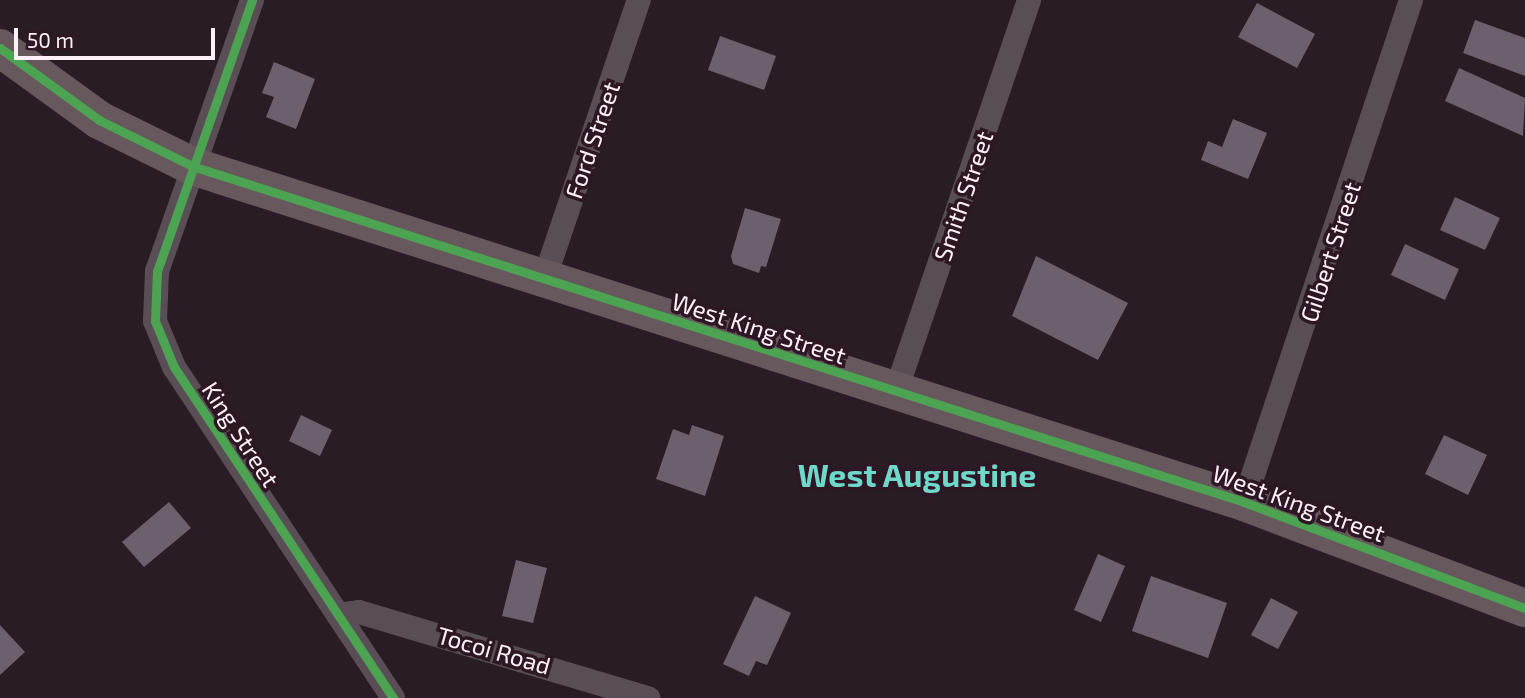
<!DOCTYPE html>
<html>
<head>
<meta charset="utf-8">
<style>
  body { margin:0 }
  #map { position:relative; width:1525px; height:698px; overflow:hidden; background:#291c24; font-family:"Exo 2",sans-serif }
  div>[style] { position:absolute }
  .building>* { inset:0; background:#6c606d }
  .street>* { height:24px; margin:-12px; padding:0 12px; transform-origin:12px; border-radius:12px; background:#594e55 }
  .primary>* { height:38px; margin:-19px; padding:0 19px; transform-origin:19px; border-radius:19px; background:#67585d }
  .cycleway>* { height:9px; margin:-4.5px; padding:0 4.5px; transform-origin:4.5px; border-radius:4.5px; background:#4ca352 }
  span { translate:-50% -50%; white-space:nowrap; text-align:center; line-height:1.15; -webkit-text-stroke:7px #2e1725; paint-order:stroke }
  .street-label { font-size:24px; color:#fef0f8 }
  .district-label { font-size:32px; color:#6fd8ca; font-weight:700 }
  .scale { position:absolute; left:14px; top:28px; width:201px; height:32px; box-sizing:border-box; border:4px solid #fef0f8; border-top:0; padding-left:9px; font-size:21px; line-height:24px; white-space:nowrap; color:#fef0f8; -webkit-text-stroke:5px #2e1725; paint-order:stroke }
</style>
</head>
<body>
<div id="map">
  <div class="building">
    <i style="clip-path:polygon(1257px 3px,1315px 34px,1297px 68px,1238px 37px)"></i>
    <i style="clip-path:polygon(1475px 20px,1525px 38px,1525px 76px,1463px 53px)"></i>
    <i style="clip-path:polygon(720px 36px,776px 56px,764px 90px,708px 70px)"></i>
    <i style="clip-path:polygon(274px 62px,315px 79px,296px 129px,266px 117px,274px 97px,262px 93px)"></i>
    <i style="clip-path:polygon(1459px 68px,1525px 98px,1523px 136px,1445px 101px)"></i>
    <i style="clip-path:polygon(1233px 119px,1267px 133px,1248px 179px,1201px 160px,1208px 141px,1222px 147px)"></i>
    <i style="clip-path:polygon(1455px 197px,1500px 218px,1485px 250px,1440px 230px)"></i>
    <i style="clip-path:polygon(745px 208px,781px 219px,766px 267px,761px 266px,759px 273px,733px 264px,731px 256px)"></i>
    <i style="clip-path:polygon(1405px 244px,1459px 269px,1445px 300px,1391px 275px)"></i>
    <i style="clip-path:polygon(1036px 256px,1128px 303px,1098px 360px,1012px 316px)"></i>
    <i style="clip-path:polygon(301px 415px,332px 430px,320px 456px,289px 441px)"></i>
    <i style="clip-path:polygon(692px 425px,724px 436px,705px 496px,656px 479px,673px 429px,689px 435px)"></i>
    <i style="clip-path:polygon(1444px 435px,1487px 455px,1468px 495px,1425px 474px)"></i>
    <i style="clip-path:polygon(169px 502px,191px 528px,144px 567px,122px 542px)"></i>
    <i style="clip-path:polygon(1098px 554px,1125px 566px,1101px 622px,1074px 610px)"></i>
    <i style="clip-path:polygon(516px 560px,547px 568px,533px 623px,502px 616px)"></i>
    <i style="clip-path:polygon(1151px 576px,1227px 603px,1208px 658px,1132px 631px)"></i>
    <i style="clip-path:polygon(755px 596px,791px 613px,767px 665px,756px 661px,749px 676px,723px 664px)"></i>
    <i style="clip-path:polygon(1271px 598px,1298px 612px,1278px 649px,1251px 635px)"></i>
    <i style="clip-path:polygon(0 625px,25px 652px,0 675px)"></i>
  </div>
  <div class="street">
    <i style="left:252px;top:0;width:287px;rotate:109.3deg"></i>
    <i style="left:157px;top:271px;width:50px;rotate:92.3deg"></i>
    <i style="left:155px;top:321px;width:50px;rotate:67.6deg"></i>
    <i style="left:174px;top:367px;width:397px;rotate:56.5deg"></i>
    <i style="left:544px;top:280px;width:296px;rotate:-71.3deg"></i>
    <i style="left:896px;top:391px;width:413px;rotate:-71.2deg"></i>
    <i style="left:1244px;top:502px;width:529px;rotate:-71.6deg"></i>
    <i style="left:338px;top:615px;width:21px;rotate:-8deg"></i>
    <i style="left:359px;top:612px;width:302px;rotate:16.6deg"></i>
  </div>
  <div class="primary">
    <i style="left:0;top:48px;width:122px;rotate:36deg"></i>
    <i style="left:99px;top:120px;width:104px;rotate:26.3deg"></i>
    <i style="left:192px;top:166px;width:1104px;rotate:17.71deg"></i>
    <i style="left:1244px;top:502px;width:300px;rotate:20.7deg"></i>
  </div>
  <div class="cycleway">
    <i style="left:252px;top:0;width:287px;rotate:109.3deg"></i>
    <i style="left:157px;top:271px;width:50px;rotate:92.3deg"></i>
    <i style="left:155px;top:321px;width:50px;rotate:67.6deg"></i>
    <i style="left:174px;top:367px;width:397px;rotate:56.5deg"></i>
    <i style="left:0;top:48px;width:122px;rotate:36deg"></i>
    <i style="left:99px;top:120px;width:104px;rotate:26.3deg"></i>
    <i style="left:192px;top:166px;width:1104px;rotate:17.71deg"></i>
    <i style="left:1244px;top:502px;width:300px;rotate:20.7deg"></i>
  </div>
  <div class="street-label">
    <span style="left:592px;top:140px;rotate:-71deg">Ford Street</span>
    <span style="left:963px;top:196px;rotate:-71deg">Smith Street</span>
    <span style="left:1330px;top:252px;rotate:-72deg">Gilbert Street</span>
    <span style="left:759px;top:328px;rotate:18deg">West King Street</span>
    <span style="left:241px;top:434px;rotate:57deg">King Street</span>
    <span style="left:1299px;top:503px;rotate:20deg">West King Street</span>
    <span style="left:494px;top:650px;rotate:16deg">Tocoi Road</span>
  </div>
  <div class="district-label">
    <span style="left:917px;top:474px">West Augustine</span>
  </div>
  <div class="scale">50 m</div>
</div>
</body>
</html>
